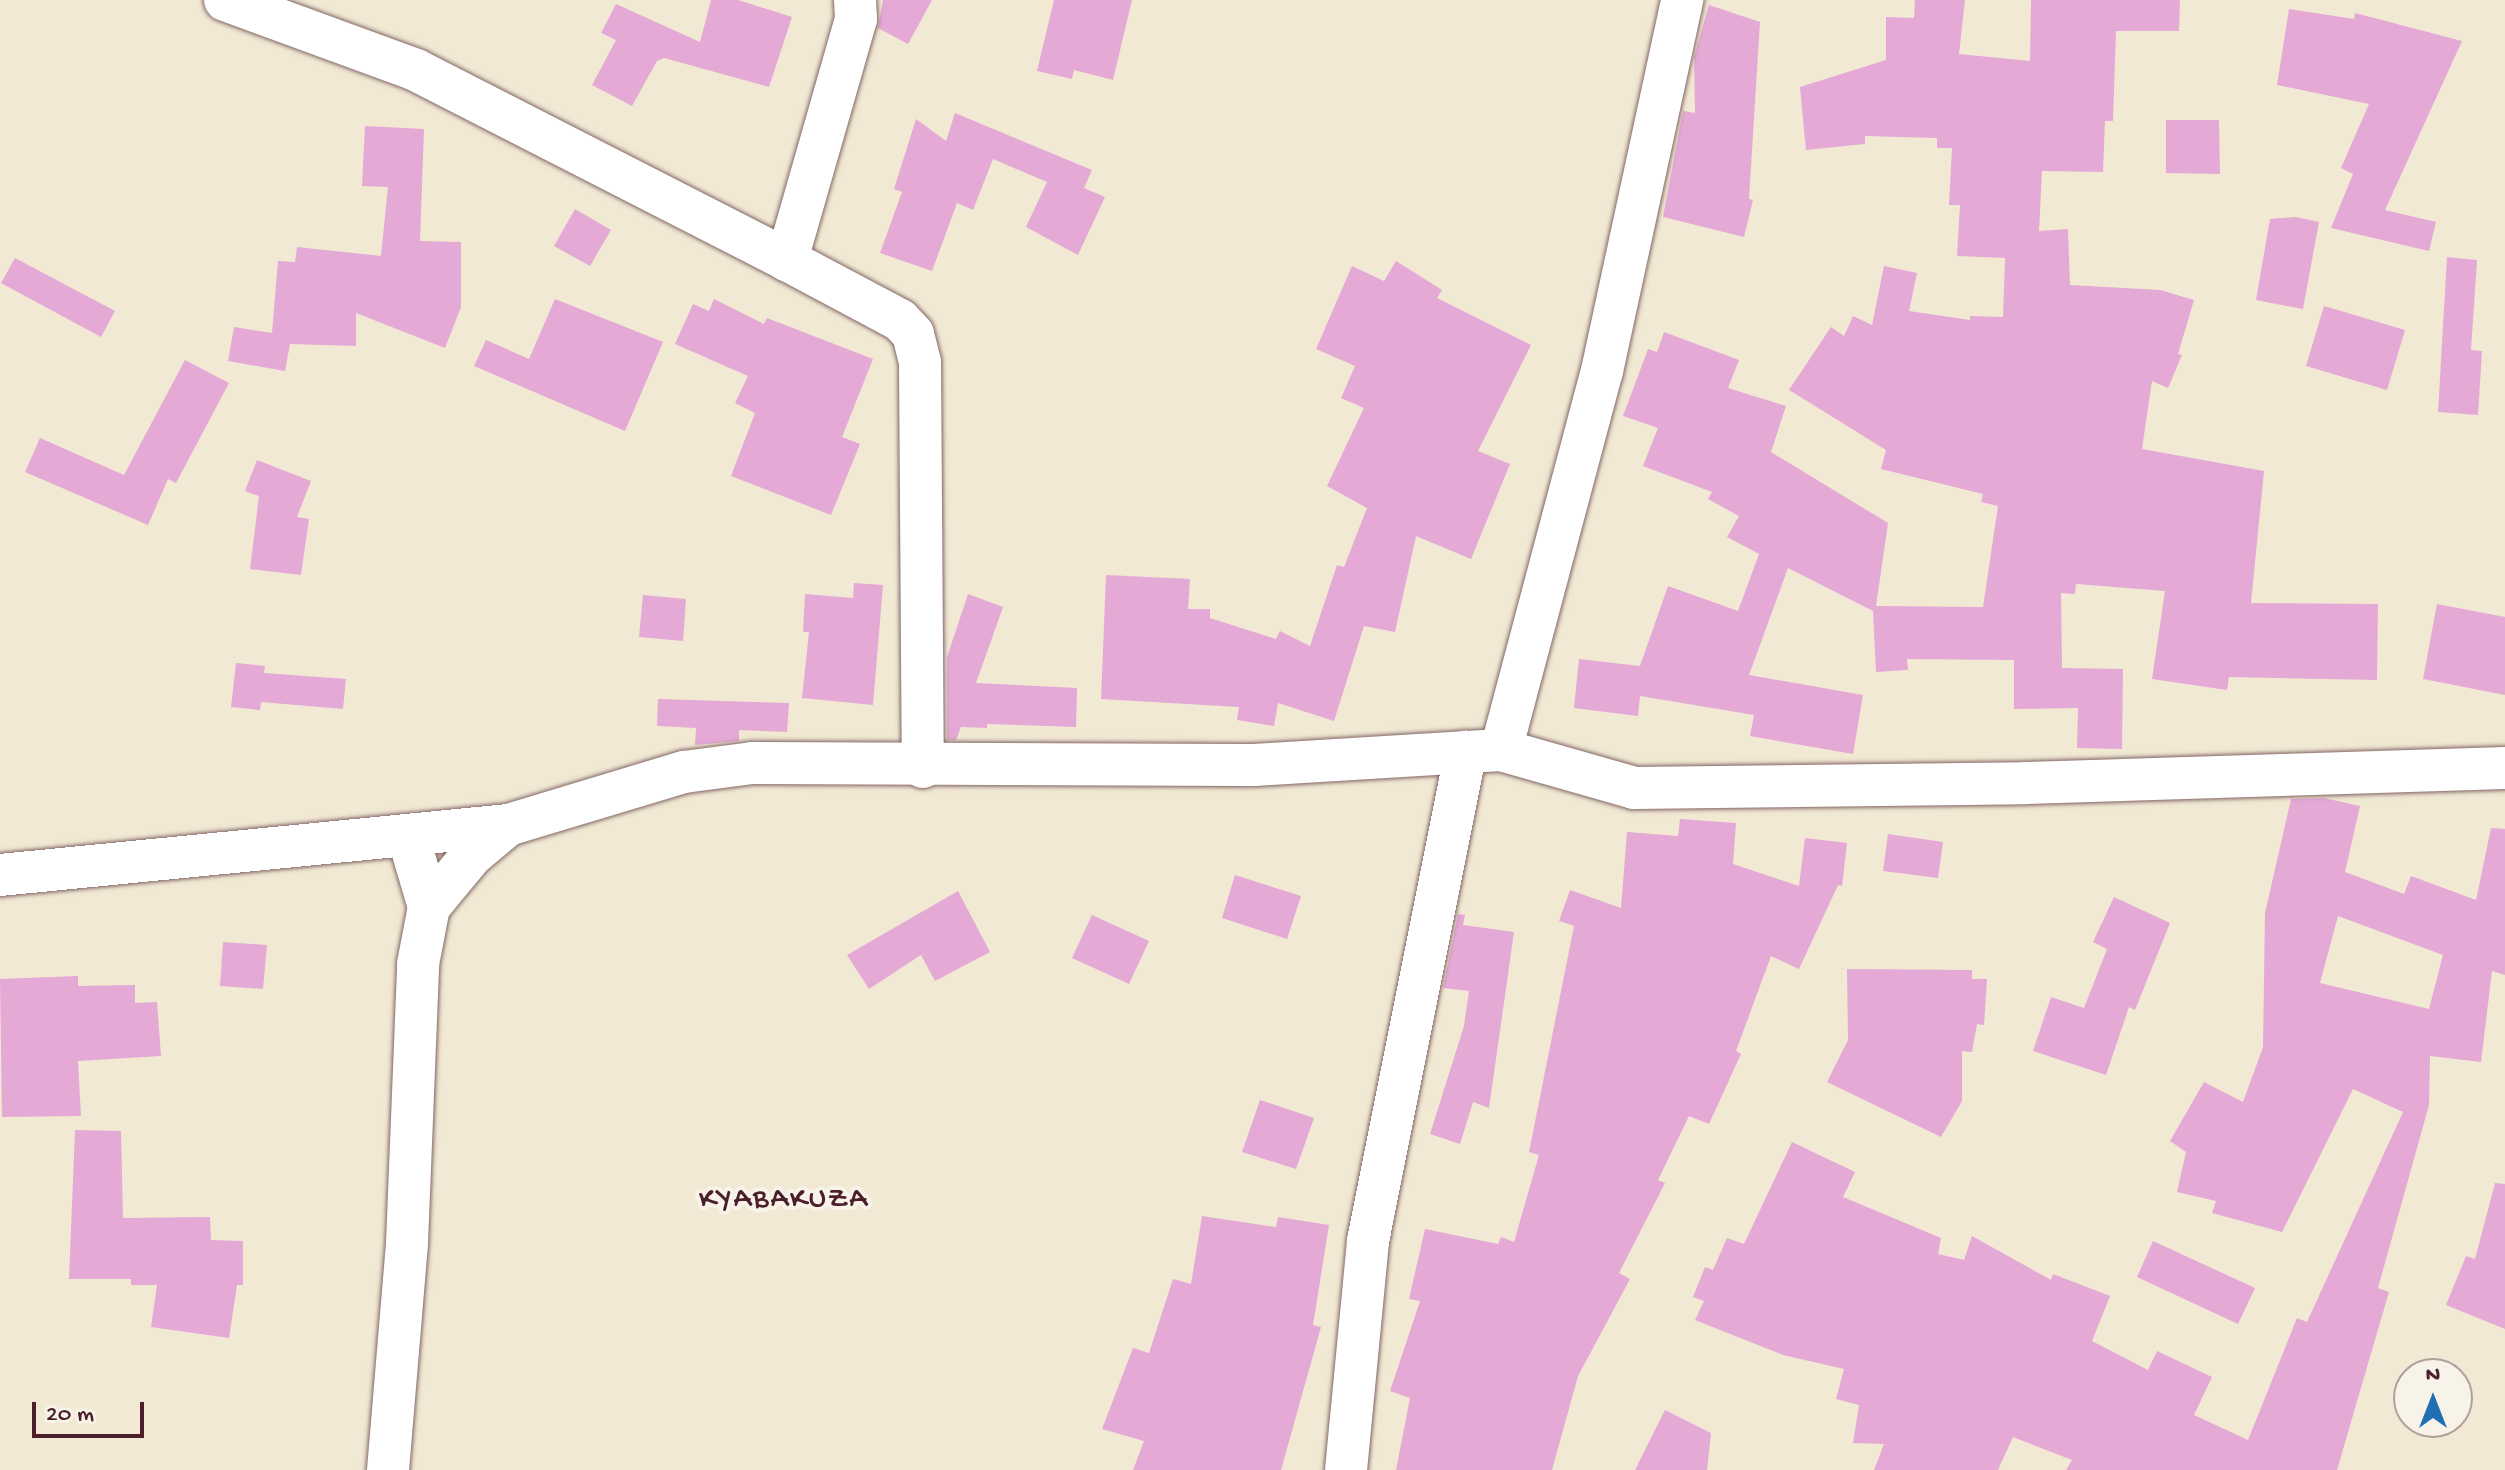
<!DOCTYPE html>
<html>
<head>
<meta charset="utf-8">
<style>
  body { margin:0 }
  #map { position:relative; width:2505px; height:1470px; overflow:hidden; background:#f1e9d4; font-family:"Gochi Hand",sans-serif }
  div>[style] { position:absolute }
  .building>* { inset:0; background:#e4a9d5 }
  .roads { filter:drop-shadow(0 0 2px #846666) drop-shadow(0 0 2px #846666) }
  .minor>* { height:42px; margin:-21px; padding:0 21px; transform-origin:21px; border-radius:21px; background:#fff }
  span { translate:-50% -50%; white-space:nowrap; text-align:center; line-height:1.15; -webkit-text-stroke:8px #f7f3e8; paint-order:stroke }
  .quarter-label { font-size:30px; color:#4a1f2b; letter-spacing:2px }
  .north { position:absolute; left:2393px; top:1358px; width:80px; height:80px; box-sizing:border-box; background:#f7f3e8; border:2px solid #b29e9c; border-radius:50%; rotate:0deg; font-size:22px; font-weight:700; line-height:32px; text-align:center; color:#4a1f2b }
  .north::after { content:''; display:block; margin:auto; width:28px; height:36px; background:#1f6fb2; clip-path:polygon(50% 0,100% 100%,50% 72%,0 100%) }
  .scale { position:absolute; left:32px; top:1402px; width:112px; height:36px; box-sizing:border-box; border:4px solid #4a1f2b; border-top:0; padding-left:10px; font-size:24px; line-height:28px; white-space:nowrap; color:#4a1f2b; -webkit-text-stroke:6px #f7f3e8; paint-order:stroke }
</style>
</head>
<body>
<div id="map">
  <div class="building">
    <i style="clip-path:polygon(711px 0,738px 0,792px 17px,769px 87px,664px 58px,657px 61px,632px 106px,592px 85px,616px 40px,601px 33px,616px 4px,700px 42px)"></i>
    <i style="clip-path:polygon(883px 0,932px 0,908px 44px,878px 28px)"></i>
    <i style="clip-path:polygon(1054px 0,1132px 0,1113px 80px,1074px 70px,1072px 79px,1037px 71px)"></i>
    <i style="clip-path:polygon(1915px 0,1965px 0,1959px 54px,2030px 61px,2031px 0,2180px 0,2179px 31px,2116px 31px,2113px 121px,2105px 121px,2103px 172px,2042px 171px,2039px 231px,2068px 229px,2070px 285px,2160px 290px,2194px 300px,2178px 354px,2182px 355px,2168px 388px,2152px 381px,2142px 449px,2264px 471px,2251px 603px,2378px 604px,2377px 680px,2229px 677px,2227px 690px,2152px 679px,2165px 591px,2076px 584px,2075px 594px,2061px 593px,2062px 668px,2123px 669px,2122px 749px,2077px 748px,2078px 708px,2014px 709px,2014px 660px,1907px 659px,1908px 670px,1876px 672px,1873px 611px,1788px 568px,1749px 675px,1863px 695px,1853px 754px,1750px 736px,1754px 715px,1640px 696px,1638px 716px,1574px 708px,1579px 659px,1640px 666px,1668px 586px,1738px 611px,1759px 554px,1727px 537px,1739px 516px,1708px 499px,1712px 492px,1643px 466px,1658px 428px,1623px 416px,1648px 349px,1657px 352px,1664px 332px,1739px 360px,1728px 388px,1786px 406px,1771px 452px,1888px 523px,1876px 606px,1983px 607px,1998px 506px,1981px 502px,1983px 494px,1881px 469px,1886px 450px,1789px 390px,1831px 327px,1844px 336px,1853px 316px,1872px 325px,1884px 266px,1917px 273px,1909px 311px,1970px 320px,1970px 316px,2003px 317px,2005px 258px,1957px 256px,1960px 205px,1949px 205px,1952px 148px,1937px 148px,1937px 138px,1865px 136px,1865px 144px,1806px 150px,1800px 87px,1886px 60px,1886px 17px,1914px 18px)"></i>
    <i style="clip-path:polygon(1709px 5px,1760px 22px,1749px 199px,1753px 200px,1744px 237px,1663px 217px,1683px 111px,1695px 113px,1694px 57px)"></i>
    <i style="clip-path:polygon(2289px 9px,2354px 19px,2355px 13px,2462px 41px,2385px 210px,2436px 222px,2429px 251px,2331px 228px,2353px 174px,2341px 168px,2369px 104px,2277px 85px)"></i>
    <i style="clip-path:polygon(955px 113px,1092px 170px,1084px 188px,1105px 197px,1078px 255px,1026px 227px,1047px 182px,993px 159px,973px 210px,957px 203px,932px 271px,880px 253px,902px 192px,894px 189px,916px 119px,946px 141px)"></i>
    <i style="clip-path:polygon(2166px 120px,2219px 120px,2220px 174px,2166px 173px)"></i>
    <i style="clip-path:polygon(365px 126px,424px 129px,420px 241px,461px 242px,461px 307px,445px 348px,356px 313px,356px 346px,290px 344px,285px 371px,228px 361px,234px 327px,272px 333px,278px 261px,295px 262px,297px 247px,381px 256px,388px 187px,362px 186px)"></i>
    <i style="clip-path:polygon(575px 209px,611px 230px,590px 266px,554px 246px)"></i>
    <i style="clip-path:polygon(2296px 217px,2319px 222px,2303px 309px,2256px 300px,2270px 219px)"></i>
    <i style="clip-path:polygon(2447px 257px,2477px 260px,2471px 350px,2482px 351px,2478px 415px,2438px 412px)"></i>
    <i style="clip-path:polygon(15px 258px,115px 311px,101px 337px,1px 283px)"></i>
    <i style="clip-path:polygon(1396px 261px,1442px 290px,1437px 298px,1531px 345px,1478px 451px,1510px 464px,1471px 559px,1416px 536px,1395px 632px,1364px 626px,1334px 721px,1278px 703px,1274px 726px,1237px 720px,1239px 707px,1101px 699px,1106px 575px,1190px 579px,1188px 609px,1210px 609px,1210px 618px,1276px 639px,1280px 631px,1310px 646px,1337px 565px,1344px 567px,1367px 508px,1327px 486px,1364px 408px,1341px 398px,1355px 366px,1316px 349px,1352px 266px,1384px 281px)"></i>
    <i style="clip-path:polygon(555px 299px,663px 342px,625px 431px,474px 366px,486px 340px,529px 359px)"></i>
    <i style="clip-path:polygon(714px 299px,764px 324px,767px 318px,873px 359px,842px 437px,860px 444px,831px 515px,731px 476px,755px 413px,735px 403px,748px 376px,675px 344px,693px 304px,709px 311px)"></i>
    <i style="clip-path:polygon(2324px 306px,2405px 330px,2387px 390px,2306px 366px)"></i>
    <i style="clip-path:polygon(185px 360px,229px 383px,176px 483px,168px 479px,148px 525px,25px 472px,40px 438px,124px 475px)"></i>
    <i style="clip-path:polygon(257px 460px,311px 481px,297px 517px,309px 519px,301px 575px,250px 569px,259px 496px,245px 491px)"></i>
    <i style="clip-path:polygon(854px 583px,883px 585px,873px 705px,802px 698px,809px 632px,803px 632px,805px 594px,853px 598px)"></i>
    <i style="clip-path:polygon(968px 594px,1003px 607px,976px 683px,1077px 688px,1076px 727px,987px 724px,987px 728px,961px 727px,956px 740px,947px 740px,947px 657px)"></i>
    <i style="clip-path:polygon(643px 595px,686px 599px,683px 641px,639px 637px)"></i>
    <i style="clip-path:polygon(2437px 604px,2505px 617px,2505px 695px,2423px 679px)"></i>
    <i style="clip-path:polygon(236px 663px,265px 666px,264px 673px,346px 679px,343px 709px,261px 702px,260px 710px,231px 707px)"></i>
    <i style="clip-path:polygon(658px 699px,789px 703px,787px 732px,739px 730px,739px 741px,695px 745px,696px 728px,657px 726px)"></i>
    <i style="clip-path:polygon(evenodd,2324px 798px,2360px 806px,2345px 872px,2404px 894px,2411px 876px,2476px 900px,2491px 828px,2505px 829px,2505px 975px,2492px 971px,2481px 1062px,2430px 1056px,2429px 1105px,2378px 1288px,2389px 1292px,2337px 1470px,2066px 1470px,2072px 1460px,2013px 1437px,1998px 1470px,1874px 1470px,1884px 1444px,1853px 1443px,1859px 1405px,1836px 1399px,1844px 1369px,1783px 1355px,1695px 1320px,1704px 1301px,1693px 1297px,1705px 1267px,1713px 1270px,1727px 1238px,1744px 1244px,1792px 1142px,1855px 1172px,1843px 1197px,1941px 1238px,1938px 1254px,1964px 1260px,1972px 1236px,2051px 1280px,2053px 1274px,2110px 1296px,2092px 1341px,2148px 1370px,2157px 1351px,2212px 1377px,2194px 1415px,2248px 1440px,2297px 1318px,2307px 1322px,2403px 1112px,2353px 1089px,2282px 1232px,2212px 1213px,2216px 1201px,2177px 1192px,2186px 1152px,2170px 1141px,2204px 1082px,2243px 1102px,2263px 1047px,2265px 913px,2291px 799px,2324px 798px,2338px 916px,2443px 955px,2429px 1009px,2320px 983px,2338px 916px)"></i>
    <i style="clip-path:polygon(1680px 819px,1736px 823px,1733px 864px,1799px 886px,1805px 838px,1847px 843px,1842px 886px,1838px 885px,1799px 969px,1771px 956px,1736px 1051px,1741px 1054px,1709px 1124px,1689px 1116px,1658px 1180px,1665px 1183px,1619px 1273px,1630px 1279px,1578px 1376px,1552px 1470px,1396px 1470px,1410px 1398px,1390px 1391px,1420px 1301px,1409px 1299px,1425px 1229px,1498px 1244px,1501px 1237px,1514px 1242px,1539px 1155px,1529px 1152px,1574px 926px,1559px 921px,1570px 890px,1621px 908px,1627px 832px,1678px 836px)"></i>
    <i style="clip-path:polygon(1888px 834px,1943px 842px,1938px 878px,1883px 871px)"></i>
    <i style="clip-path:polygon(1235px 875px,1301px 896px,1287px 939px,1222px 918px)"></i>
    <i style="clip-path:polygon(958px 891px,990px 952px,935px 981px,921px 955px,869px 989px,847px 955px)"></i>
    <i style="clip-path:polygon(2114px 897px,2170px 923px,2135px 1010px,2129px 1007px,2106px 1075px,2033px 1051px,2051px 997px,2084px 1008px,2107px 949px,2093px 942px)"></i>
    <i style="clip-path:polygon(1458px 914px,1465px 915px,1463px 925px,1514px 932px,1489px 1108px,1473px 1102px,1460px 1144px,1430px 1134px,1464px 1026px,1469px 991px,1443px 988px)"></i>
    <i style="clip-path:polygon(1092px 915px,1149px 941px,1129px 984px,1072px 958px)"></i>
    <i style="clip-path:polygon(223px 942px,267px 945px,263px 989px,220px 986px)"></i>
    <i style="clip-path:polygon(1847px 969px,1972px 970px,1972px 979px,1987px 979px,1984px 1025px,1977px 1024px,1972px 1052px,1962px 1051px,1962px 1101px,1941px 1137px,1827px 1082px,1848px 1040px)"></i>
    <i style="clip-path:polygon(78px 976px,78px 986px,135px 985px,135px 1003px,157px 1002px,161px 1056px,78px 1061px,81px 1116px,2px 1117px,0 979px)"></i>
    <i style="clip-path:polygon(1260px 1100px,1314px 1118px,1296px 1169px,1242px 1152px)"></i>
    <i style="clip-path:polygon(75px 1130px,121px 1131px,123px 1218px,210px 1217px,211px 1240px,243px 1241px,243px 1285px,237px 1285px,229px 1338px,151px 1327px,157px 1285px,131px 1285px,131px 1279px,69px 1279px)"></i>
    <i style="clip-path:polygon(2495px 1183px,2505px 1184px,2505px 1329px,2446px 1305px,2466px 1256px,2475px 1259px)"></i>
    <i style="clip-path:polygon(1202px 1216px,1276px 1227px,1278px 1217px,1329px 1225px,1313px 1325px,1321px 1327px,1281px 1470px,1133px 1470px,1144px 1441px,1102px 1429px,1133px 1348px,1149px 1353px,1173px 1279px,1191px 1284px)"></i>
    <i style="clip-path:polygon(2153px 1241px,2255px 1288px,2238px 1324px,2137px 1277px)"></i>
    <i style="clip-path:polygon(1665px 1410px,1711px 1433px,1707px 1470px,1635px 1470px)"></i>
  </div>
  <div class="roads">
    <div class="minor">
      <i style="left:225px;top:0;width:203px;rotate:20.1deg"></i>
      <i style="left:416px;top:70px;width:417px;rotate:27.1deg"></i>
      <i style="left:855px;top:0;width:19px;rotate:87deg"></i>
      <i style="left:856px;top:19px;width:251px;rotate:106deg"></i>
      <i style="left:787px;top:260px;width:128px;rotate:28deg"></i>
      <i style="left:900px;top:320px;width:19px;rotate:47deg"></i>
      <i style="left:913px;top:334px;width:29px;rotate:76deg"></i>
      <i style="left:920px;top:362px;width:405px;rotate:89.6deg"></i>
      <i style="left:1501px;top:750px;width:392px;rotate:-75.1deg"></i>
      <i style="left:1602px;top:371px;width:380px;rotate:-77.8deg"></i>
      <i style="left:0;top:875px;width:510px;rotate:-5.62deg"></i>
      <i style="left:508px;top:825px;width:184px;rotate:-16.8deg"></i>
      <i style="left:684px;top:772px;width:69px;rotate:-7.5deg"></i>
      <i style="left:752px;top:763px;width:502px;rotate:0.23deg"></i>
      <i style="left:1254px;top:765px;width:247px;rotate:-3.5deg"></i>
      <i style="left:1501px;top:750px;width:138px;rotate:15.9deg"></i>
      <i style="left:1634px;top:788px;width:392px;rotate:-0.7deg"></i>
      <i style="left:2026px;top:783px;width:479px;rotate:-1.8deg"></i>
      <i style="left:429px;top:907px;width:66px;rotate:-50.5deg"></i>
      <i style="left:471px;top:856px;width:48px;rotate:-40deg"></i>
      <i style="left:388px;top:1470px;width:228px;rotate:-85.2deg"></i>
      <i style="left:407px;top:1243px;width:279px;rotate:-87.7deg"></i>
      <i style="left:418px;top:964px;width:58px;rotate:-79.1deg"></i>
      <i style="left:429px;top:907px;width:74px;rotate:-106.5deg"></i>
      <i style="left:1346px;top:1470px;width:230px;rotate:-84.5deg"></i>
      <i style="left:1368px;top:1241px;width:499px;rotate:-78.7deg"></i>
    </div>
  </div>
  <div class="quarter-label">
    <span style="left:784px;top:1201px">KYABAKUZA</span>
  </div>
  <div class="north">N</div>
  <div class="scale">20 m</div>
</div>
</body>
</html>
